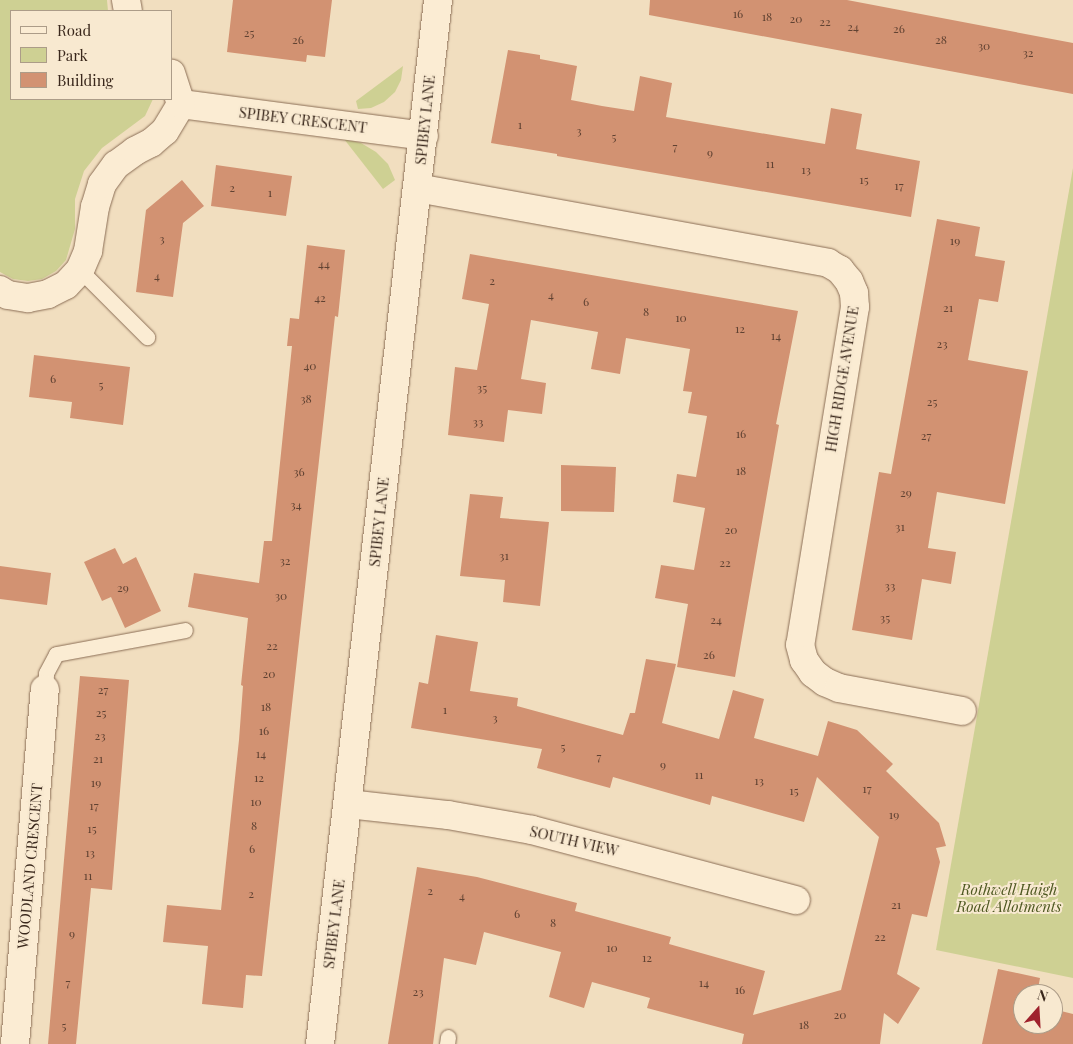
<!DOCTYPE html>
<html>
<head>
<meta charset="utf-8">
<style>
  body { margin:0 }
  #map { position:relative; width:1073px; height:1044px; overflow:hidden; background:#f1debf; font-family:"Playfair Display",serif }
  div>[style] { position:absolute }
  .green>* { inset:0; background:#ced093 }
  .building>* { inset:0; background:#d29272 }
  .roads { filter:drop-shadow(0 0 1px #8b6e56) drop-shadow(0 0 1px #8b6e56) }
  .lane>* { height:15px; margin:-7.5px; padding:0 7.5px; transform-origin:7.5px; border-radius:7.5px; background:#fbecd3 }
  .street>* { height:28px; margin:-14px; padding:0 14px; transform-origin:14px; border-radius:14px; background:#fbecd3 }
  span { translate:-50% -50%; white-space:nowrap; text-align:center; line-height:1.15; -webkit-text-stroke:4px #f8e9d0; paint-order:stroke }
  .number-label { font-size:12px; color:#604232 }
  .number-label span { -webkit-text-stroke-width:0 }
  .street-label { font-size:15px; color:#3a281c }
  .park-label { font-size:15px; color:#4e5821; font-style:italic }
  .legend { position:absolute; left:10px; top:10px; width:162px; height:90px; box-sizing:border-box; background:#f8e9d0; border:1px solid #ac9c88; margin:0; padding:6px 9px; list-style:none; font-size:15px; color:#3a281c }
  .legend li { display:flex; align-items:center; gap:10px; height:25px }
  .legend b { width:25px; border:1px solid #ac9c88 }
  .north { position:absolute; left:1013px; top:984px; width:50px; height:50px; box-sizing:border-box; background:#f8e9d0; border:1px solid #ac9c88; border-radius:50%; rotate:19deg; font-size:14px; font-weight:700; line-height:20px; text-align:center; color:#3a281c }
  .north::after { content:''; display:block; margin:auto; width:18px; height:22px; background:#9f222d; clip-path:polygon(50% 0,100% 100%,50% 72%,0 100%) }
</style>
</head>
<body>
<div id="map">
  <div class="green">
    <i style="clip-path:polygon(0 0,107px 0,108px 11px,11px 11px,11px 99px,153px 99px,145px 116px,102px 148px,84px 171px,75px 199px,75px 229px,66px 260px,56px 271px,42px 279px,28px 281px,13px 279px,0 272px)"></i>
    <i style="clip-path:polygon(403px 66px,401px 80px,395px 92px,384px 102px,371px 108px,358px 109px,356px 101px)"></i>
    <i style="clip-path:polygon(344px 139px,361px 143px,376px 152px,388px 164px,395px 180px,383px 189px)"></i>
    <i style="clip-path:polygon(1073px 168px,1073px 978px,936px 950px)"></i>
  </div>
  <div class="building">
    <i style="clip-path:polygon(233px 0,332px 0,325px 57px,307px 55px,306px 62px,227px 52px)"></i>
    <i style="clip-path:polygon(650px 0,847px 0,1073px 43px,1073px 94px,649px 15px)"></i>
    <i style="clip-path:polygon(508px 50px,540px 55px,540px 59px,577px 66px,571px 100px,602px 106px,634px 111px,640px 76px,672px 83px,666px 117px,825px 144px,831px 108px,862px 114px,856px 149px,920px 161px,911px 217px,557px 156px,557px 154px,491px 143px)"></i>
    <i style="clip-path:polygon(216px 165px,292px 176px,286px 216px,211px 206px)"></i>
    <i style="clip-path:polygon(182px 180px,204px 206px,183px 223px,173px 297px,136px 292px,146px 210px)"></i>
    <i style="clip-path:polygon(937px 219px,980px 227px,975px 256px,1005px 261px,998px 302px,979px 299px,968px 360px,1028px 371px,1005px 504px,937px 492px,928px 548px,956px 552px,951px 584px,922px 579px,912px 640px,852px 630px,879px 472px,891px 474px)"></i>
    <i style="clip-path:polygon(307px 245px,345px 250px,338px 317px,335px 316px,262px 976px,246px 975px,243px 1008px,202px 1004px,208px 946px,163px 942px,167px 905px,221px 910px,239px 740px,243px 686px,241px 685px,248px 618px,188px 607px,194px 573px,259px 583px,264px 541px,272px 541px,292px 346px,287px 346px,290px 318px,299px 319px)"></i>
    <i style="clip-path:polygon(470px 254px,798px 311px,776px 424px,779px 425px,735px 677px,677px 667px,688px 604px,655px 598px,661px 565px,694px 570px,705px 508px,673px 502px,677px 474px,696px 477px,707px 416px,688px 413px,692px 392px,683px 391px,690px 349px,626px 338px,620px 374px,591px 369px,598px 332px,531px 320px,521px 379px,546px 383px,542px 414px,508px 410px,504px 442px,448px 435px,455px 367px,477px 370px,489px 304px,462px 299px)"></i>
    <i style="clip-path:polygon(34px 355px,130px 367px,123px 425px,70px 418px,72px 402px,29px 397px)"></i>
    <i style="clip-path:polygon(561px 465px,616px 467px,614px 512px,561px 511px)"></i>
    <i style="clip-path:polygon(470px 494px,503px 497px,500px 518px,549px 522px,540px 606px,503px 602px,505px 580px,460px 576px)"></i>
    <i style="clip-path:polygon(115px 548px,123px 564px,136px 557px,161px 611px,125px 628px,111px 597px,102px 601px,84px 562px)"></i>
    <i style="clip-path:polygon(0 566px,51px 573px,47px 605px,0 599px)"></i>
    <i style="clip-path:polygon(436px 635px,478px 642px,470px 691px,518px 698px,517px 706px,623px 735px,630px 713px,635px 713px,646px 659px,676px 664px,662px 723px,719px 739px,733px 690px,764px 699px,754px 738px,818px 756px,828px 721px,857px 730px,893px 764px,886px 771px,939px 823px,946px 846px,936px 848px,940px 862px,927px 917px,912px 914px,897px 974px,920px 988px,898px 1024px,884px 1013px,880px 1044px,742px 1044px,744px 1034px,647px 1008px,650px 998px,592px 982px,584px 1008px,549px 997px,561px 952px,484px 932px,476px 965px,444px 958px,433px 1044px,388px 1044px,417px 867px,477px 877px,577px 903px,575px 911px,671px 937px,669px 944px,765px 971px,753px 1015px,841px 990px,879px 837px,817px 777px,804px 822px,712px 796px,710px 805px,613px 777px,610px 788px,537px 768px,542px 749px,411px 728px,419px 682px,428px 684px)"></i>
    <i style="clip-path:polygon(80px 676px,129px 680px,112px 890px,91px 888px,76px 1044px,48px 1044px)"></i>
    <i style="clip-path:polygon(998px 969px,1040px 978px,1037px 994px,1023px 994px,1023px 1024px,1053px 1024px,1053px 1009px,1073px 1014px,1073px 1044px,982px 1044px)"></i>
  </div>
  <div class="roads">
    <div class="lane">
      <i style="left:80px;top:270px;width:95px;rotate:45deg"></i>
      <i style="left:45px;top:689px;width:16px;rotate:-86deg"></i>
      <i style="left:46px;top:673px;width:21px;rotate:-62deg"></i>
      <i style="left:56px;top:654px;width:131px;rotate:-10.5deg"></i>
      <i style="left:447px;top:1044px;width:7px;rotate:-82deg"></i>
    </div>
    <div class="street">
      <i style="left:126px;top:0;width:11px;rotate:80deg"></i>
      <i style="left:181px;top:104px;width:245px;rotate:7.5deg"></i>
      <i style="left:417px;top:188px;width:418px;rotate:10.3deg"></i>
      <i style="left:828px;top:263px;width:14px;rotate:30deg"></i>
      <i style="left:840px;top:270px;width:14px;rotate:51deg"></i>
      <i style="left:849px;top:281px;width:13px;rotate:67deg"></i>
      <i style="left:854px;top:293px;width:14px;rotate:86deg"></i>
      <i style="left:855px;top:307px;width:342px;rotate:99.2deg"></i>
      <i style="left:800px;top:645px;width:16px;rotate:75deg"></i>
      <i style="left:804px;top:660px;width:16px;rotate:55deg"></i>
      <i style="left:813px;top:673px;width:15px;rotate:37deg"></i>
      <i style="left:825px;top:682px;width:15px;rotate:23deg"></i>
      <i style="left:839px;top:688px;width:125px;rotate:10.6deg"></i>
      <i style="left:0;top:290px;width:9px;rotate:32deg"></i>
      <i style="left:8px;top:295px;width:20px;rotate:9deg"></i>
      <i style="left:28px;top:298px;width:20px;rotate:-11deg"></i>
      <i style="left:48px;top:294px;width:20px;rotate:-27deg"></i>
      <i style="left:66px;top:285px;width:21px;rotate:-47deg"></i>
      <i style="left:80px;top:270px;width:21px;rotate:-67deg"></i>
      <i style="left:88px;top:251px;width:45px;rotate:-81deg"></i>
      <i style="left:95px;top:207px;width:24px;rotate:-73deg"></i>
      <i style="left:102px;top:184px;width:24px;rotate:-54deg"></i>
      <i style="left:116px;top:165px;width:24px;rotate:-36deg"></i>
      <i style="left:135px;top:151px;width:18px;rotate:-27deg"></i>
      <i style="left:151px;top:143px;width:18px;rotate:-41deg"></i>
      <i style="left:165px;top:131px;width:31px;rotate:-59deg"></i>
      <i style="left:181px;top:104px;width:32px;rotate:-108deg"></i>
      <i style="left:348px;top:804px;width:101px;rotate:6.3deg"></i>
      <i style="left:448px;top:815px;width:85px;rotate:10.1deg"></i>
      <i style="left:532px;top:830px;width:273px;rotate:14.9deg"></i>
      <i style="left:15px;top:1044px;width:356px;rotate:-85.2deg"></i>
      <i style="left:320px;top:1044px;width:1051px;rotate:-83.55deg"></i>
    </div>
  </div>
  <div class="number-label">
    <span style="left:738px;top:14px">16</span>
    <span style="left:767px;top:17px">18</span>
    <span style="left:796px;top:19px">20</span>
    <span style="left:825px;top:22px">22</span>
    <span style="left:853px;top:27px">24</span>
    <span style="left:899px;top:29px">26</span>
    <span style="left:249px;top:33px">25</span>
    <span style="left:298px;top:40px">26</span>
    <span style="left:941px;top:40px">28</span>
    <span style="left:984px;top:46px">30</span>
    <span style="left:1028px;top:53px">32</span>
    <span style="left:520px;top:125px">1</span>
    <span style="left:579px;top:131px">3</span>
    <span style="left:614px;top:137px">5</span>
    <span style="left:675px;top:147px">7</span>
    <span style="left:710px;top:153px">9</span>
    <span style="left:770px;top:164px">11</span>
    <span style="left:806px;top:170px">13</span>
    <span style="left:864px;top:180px">15</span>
    <span style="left:899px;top:186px">17</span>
    <span style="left:232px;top:188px">2</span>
    <span style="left:270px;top:193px">1</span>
    <span style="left:162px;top:239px">3</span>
    <span style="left:955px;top:241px">19</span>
    <span style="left:324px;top:264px">44</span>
    <span style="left:157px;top:276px">4</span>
    <span style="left:492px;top:281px">2</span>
    <span style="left:551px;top:295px">4</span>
    <span style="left:320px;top:298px">42</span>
    <span style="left:586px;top:302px">6</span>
    <span style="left:948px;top:308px">21</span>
    <span style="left:646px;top:312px">8</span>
    <span style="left:681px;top:318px">10</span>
    <span style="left:740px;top:329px">12</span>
    <span style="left:776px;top:336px">14</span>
    <span style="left:942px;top:344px">23</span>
    <span style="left:310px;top:366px">40</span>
    <span style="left:53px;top:379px">6</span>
    <span style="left:101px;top:385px">5</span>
    <span style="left:482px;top:388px">35</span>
    <span style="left:306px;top:399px">38</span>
    <span style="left:932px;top:402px">25</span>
    <span style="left:478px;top:422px">33</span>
    <span style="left:741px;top:434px">16</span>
    <span style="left:926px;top:436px">27</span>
    <span style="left:741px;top:471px">18</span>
    <span style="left:299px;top:472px">36</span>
    <span style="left:906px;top:493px">29</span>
    <span style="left:296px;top:505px">34</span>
    <span style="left:900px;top:527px">31</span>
    <span style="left:731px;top:530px">20</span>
    <span style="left:504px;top:556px">31</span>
    <span style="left:285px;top:561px">32</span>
    <span style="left:725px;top:563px">22</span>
    <span style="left:890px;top:586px">33</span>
    <span style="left:123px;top:588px">29</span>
    <span style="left:281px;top:596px">30</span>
    <span style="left:885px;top:618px">35</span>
    <span style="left:716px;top:620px">24</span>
    <span style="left:272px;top:646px">22</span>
    <span style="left:709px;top:655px">26</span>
    <span style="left:269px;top:674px">20</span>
    <span style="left:103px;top:690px">27</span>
    <span style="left:266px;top:707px">18</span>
    <span style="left:445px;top:710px">1</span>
    <span style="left:101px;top:713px">25</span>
    <span style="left:495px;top:718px">3</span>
    <span style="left:264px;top:731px">16</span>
    <span style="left:100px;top:736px">23</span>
    <span style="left:563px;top:747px">5</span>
    <span style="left:261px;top:754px">14</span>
    <span style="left:599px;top:757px">7</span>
    <span style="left:98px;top:759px">21</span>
    <span style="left:663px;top:765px">9</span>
    <span style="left:699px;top:775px">11</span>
    <span style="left:259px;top:778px">12</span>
    <span style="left:759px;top:781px">13</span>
    <span style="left:96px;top:783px">19</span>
    <span style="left:867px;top:789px">17</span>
    <span style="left:794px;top:791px">15</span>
    <span style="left:256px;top:802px">10</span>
    <span style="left:94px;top:806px">17</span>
    <span style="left:894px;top:815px">19</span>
    <span style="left:254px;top:826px">8</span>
    <span style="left:92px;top:829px">15</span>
    <span style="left:252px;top:849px">6</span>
    <span style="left:90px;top:853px">13</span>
    <span style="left:88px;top:876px">11</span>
    <span style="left:430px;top:891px">2</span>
    <span style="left:251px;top:894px">2</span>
    <span style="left:462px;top:896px">4</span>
    <span style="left:896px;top:905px">21</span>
    <span style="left:517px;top:914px">6</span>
    <span style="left:553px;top:923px">8</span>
    <span style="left:72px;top:934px">9</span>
    <span style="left:880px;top:937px">22</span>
    <span style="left:612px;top:948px">10</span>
    <span style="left:647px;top:958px">12</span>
    <span style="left:68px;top:983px">7</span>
    <span style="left:704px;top:983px">14</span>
    <span style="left:740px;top:990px">16</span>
    <span style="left:418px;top:992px">23</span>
    <span style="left:840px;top:1015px">20</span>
    <span style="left:804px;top:1025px">18</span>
    <span style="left:64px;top:1026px">5</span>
  </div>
  <div class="street-label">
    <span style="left:303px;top:120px;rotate:7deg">SPIBEY CRESCENT</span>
    <span style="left:425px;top:120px;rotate:-84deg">SPIBEY LANE</span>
    <span style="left:842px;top:379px;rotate:-81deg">HIGH RIDGE AVENUE</span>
    <span style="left:379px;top:522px;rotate:-84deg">SPIBEY LANE</span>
    <span style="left:574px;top:841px;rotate:13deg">SOUTH VIEW</span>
    <span style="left:30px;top:866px;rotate:-85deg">WOODLAND CRESCENT</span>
    <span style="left:334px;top:924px;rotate:-83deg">SPIBEY LANE</span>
  </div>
  <div class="park-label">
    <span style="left:1009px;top:898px">Rothwell Haigh<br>Road Allotments</span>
  </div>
  <ul class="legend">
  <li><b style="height:6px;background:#fbecd3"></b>Road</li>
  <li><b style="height:14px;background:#ced093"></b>Park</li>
  <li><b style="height:14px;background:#d29272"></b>Building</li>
  </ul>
  <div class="north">N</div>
</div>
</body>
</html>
